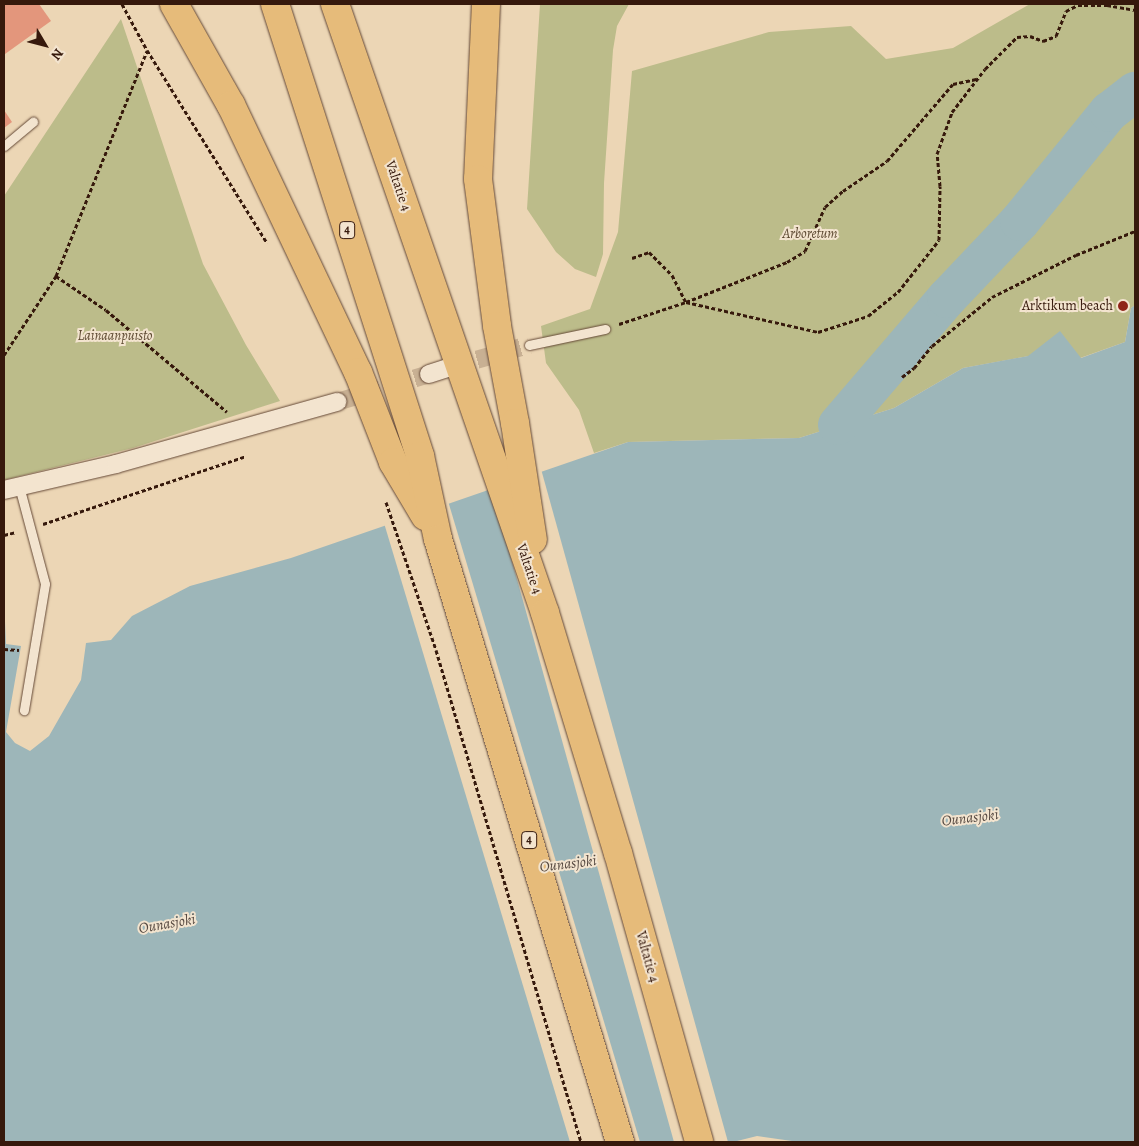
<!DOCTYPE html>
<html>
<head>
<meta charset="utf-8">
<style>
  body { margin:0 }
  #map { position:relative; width:1139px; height:1146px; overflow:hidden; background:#ecd6b5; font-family:Alegreya,serif }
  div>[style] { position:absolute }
  .green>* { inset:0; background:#bcbc8a }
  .water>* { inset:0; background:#9db6b9 }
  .pier>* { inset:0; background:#ecd6b5 }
  .river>* { height:40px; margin:-20px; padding:0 20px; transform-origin:20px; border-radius:20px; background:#9db6b9 }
  .building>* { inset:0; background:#e3967c }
  .street-tunnel>* { height:18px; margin-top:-9px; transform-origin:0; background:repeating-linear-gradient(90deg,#c8b093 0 18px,transparent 0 27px) }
  .path>* { height:3px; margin-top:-1.5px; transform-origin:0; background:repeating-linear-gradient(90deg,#36190c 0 4px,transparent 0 6.5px) }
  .roads { filter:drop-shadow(0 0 1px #644836) drop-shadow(0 0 1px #644836) }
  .lane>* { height:9px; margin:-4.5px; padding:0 4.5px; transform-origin:4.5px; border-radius:4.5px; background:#f3e4cf }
  .street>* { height:18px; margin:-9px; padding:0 9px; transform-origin:9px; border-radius:9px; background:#f3e4cf }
  .highway>* { height:28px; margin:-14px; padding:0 14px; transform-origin:14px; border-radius:14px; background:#e6bb7a }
  .dots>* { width:14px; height:14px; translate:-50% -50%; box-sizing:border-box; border:2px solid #f3e4cf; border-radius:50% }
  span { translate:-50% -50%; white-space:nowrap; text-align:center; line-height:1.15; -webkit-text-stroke:4px #f3e4cf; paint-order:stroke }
  .shield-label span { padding:1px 4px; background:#f3e4cf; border:1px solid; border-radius:4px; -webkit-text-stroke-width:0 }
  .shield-label { font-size:12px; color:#36190c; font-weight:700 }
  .street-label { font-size:14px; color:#36190c }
  .park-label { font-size:14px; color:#5e4a32; font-style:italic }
  .poi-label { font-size:14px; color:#36190c }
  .right { translate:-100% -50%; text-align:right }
  .water-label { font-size:15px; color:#554840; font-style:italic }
  .frame { position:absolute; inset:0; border:5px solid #36190c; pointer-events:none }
  .north { position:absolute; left:20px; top:20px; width:50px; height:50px; -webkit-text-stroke:4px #f3e4cf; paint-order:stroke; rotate:127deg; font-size:14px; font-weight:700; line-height:20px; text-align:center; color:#36190c }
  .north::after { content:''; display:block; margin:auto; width:18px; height:22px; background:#36190c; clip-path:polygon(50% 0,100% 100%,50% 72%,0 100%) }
</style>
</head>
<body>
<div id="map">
  <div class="green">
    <i style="clip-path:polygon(540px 4px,629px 4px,617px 26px,613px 50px,604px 183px,603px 254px,596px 277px,575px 269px,556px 252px,527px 209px)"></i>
    <i style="clip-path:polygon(1030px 4px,1135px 4px,1135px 305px,1131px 308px,1125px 342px,1080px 358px,1060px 332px,1029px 356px,963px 368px,894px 408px,799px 438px,628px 442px,594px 453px,579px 410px,546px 363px,541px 326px,590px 309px,618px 232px,632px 71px,769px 32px,851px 26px,886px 59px,953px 48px)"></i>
    <i style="clip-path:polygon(121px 19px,203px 264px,246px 345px,280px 401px,133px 448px,4px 480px,4px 196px)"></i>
  </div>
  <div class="water">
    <i style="clip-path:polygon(1135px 305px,1135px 1142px,799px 1142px,757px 1136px,733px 1142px,4px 1142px,4px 599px,6px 644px,21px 646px,6px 732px,15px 743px,30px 751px,49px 736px,81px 680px,86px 643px,111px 640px,132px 616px,190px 586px,291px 558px,628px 442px,799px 438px,894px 408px,963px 368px,1028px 356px,1060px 331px,1081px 358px,1125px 342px,1131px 308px)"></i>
  </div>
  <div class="pier">
    <i style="clip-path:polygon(541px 469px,728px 1142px,674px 1142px,491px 486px)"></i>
    <i style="clip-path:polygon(448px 501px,640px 1142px,570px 1142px,384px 523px)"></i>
  </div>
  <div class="river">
    <i style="left:838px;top:425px;width:167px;rotate:-49.4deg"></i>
    <i style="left:947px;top:298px;width:106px;rotate:-46.5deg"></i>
    <i style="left:1020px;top:221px;width:141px;rotate:-50.8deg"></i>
    <i style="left:1109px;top:112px;width:33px;rotate:-38deg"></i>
  </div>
  <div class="building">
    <i style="clip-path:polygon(4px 4px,39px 4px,51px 21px,5px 54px)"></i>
    <i style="clip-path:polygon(4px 110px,12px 122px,4px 128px)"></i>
  </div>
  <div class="street-tunnel">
    <i style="left:451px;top:367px;width:81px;rotate:-15.8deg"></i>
    <i style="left:337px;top:402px;width:96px;rotate:-16.9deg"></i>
  </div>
  <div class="path">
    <i style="left:122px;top:4px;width:52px;rotate:61.5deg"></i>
    <i style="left:147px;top:50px;width:227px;rotate:58.1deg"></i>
    <i style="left:632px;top:258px;width:18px;rotate:-19deg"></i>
    <i style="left:649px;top:252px;width:33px;rotate:45deg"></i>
    <i style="left:672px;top:275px;width:30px;rotate:63deg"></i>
    <i style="left:686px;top:302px;width:109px;rotate:-21.6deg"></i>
    <i style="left:787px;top:262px;width:21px;rotate:-31deg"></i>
    <i style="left:805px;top:251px;width:48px;rotate:-65.6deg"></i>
    <i style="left:825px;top:207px;width:24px;rotate:-42deg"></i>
    <i style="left:843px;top:191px;width:53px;rotate:-34.3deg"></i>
    <i style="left:887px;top:161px;width:101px;rotate:-49.4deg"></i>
    <i style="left:953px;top:84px;width:25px;rotate:-12deg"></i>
    <i style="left:56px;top:276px;width:60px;rotate:34.2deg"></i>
    <i style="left:106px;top:310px;width:158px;rotate:40.1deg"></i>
    <i style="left:619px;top:324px;width:71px;rotate:-18.2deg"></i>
    <i style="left:686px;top:302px;width:135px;rotate:12.8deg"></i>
    <i style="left:818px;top:332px;width:52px;rotate:-17.7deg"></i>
    <i style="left:868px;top:316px;width:38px;rotate:-39deg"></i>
    <i style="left:898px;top:292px;width:66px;rotate:-51.7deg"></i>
    <i style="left:939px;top:240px;width:54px;rotate:-88.9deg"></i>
    <i style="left:940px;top:186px;width:32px;rotate:-95deg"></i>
    <i style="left:937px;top:154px;width:45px;rotate:-70.3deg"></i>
    <i style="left:952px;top:112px;width:54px;rotate:-52.5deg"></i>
    <i style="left:985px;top:69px;width:45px;rotate:-45deg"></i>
    <i style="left:1017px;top:37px;width:13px;rotate:-4deg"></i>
    <i style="left:1030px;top:36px;width:14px;rotate:21deg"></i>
    <i style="left:1043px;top:41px;width:14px;rotate:-21deg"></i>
    <i style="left:1056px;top:36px;width:27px;rotate:-68deg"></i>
    <i style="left:1066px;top:11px;width:13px;rotate:-27deg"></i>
    <i style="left:1078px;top:5px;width:29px"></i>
    <i style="left:1107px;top:5px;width:28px;rotate:10deg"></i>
    <i style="left:4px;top:355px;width:95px;rotate:-56.6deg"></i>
    <i style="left:56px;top:276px;width:243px;rotate:-68deg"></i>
    <i style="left:902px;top:377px;width:15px;rotate:-37deg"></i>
    <i style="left:914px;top:368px;width:28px;rotate:-51deg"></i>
    <i style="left:932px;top:346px;width:77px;rotate:-39.2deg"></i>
    <i style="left:992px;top:297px;width:94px;rotate:-26.6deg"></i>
    <i style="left:1076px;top:255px;width:64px;rotate:-22.1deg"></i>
    <i style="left:386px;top:502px;width:156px;rotate:71.3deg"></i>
    <i style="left:436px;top:650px;width:513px;rotate:73.58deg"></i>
    <i style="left:43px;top:524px;width:214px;rotate:-18.5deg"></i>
    <i style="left:4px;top:535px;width:12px;rotate:-14deg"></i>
    <i style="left:4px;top:649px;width:15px;rotate:4deg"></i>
  </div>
  <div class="roads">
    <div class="lane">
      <i style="left:4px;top:146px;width:38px;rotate:-40deg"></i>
      <i style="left:529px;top:345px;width:78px;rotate:-11.9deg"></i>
      <i style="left:19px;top:486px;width:101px;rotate:75.1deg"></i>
      <i style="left:45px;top:584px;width:128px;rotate:99.5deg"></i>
    </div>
    <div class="street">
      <i style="left:429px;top:374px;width:22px;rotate:-18deg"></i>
      <i style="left:4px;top:490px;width:115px;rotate:-13.1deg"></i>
      <i style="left:116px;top:464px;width:230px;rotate:-15.7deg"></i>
    </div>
    <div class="highway">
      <i style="left:174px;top:4px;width:116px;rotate:60.6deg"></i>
      <i style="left:231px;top:105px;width:296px;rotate:64.6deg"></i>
      <i style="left:358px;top:372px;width:97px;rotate:68.7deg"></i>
      <i style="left:393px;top:462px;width:63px;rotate:59.3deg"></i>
      <i style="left:275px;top:4px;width:475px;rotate:72.2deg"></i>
      <i style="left:420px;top:456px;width:85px;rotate:77.8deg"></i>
      <i style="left:438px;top:539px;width:630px;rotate:73.2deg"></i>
      <i style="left:335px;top:4px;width:644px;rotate:70.97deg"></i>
      <i style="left:545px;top:613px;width:251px;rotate:73.1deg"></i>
      <i style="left:618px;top:853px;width:300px;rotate:74.3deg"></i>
      <i style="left:486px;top:4px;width:175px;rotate:92.6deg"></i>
      <i style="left:478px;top:179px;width:148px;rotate:82.6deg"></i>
      <i style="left:497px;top:326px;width:99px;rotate:79.5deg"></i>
      <i style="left:515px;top:423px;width:118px;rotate:81.3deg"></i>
    </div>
  </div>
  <div class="dots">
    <i style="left:1123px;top:306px;background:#8f2418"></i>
  </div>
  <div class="shield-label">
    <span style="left:347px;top:230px">4</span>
    <span style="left:529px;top:840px">4</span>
  </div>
  <div class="street-label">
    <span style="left:398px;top:186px;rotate:71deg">Valtatie 4</span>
    <span style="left:529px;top:569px;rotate:71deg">Valtatie 4</span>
    <span style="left:647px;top:957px;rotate:74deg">Valtatie 4</span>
  </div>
  <div class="park-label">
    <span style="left:810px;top:234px">Arboretum</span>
    <span style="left:115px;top:336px">Lainaanpuisto</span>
  </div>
  <div class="poi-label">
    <span class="right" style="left:1113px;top:306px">Arktikum beach</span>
  </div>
  <div class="water-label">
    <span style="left:970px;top:818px;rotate:-7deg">Ounasjoki</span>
    <span style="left:568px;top:864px;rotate:-7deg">Ounasjoki</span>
    <span style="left:167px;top:924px;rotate:-10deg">Ounasjoki</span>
  </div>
  <div class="frame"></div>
  <div class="north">N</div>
</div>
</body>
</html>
